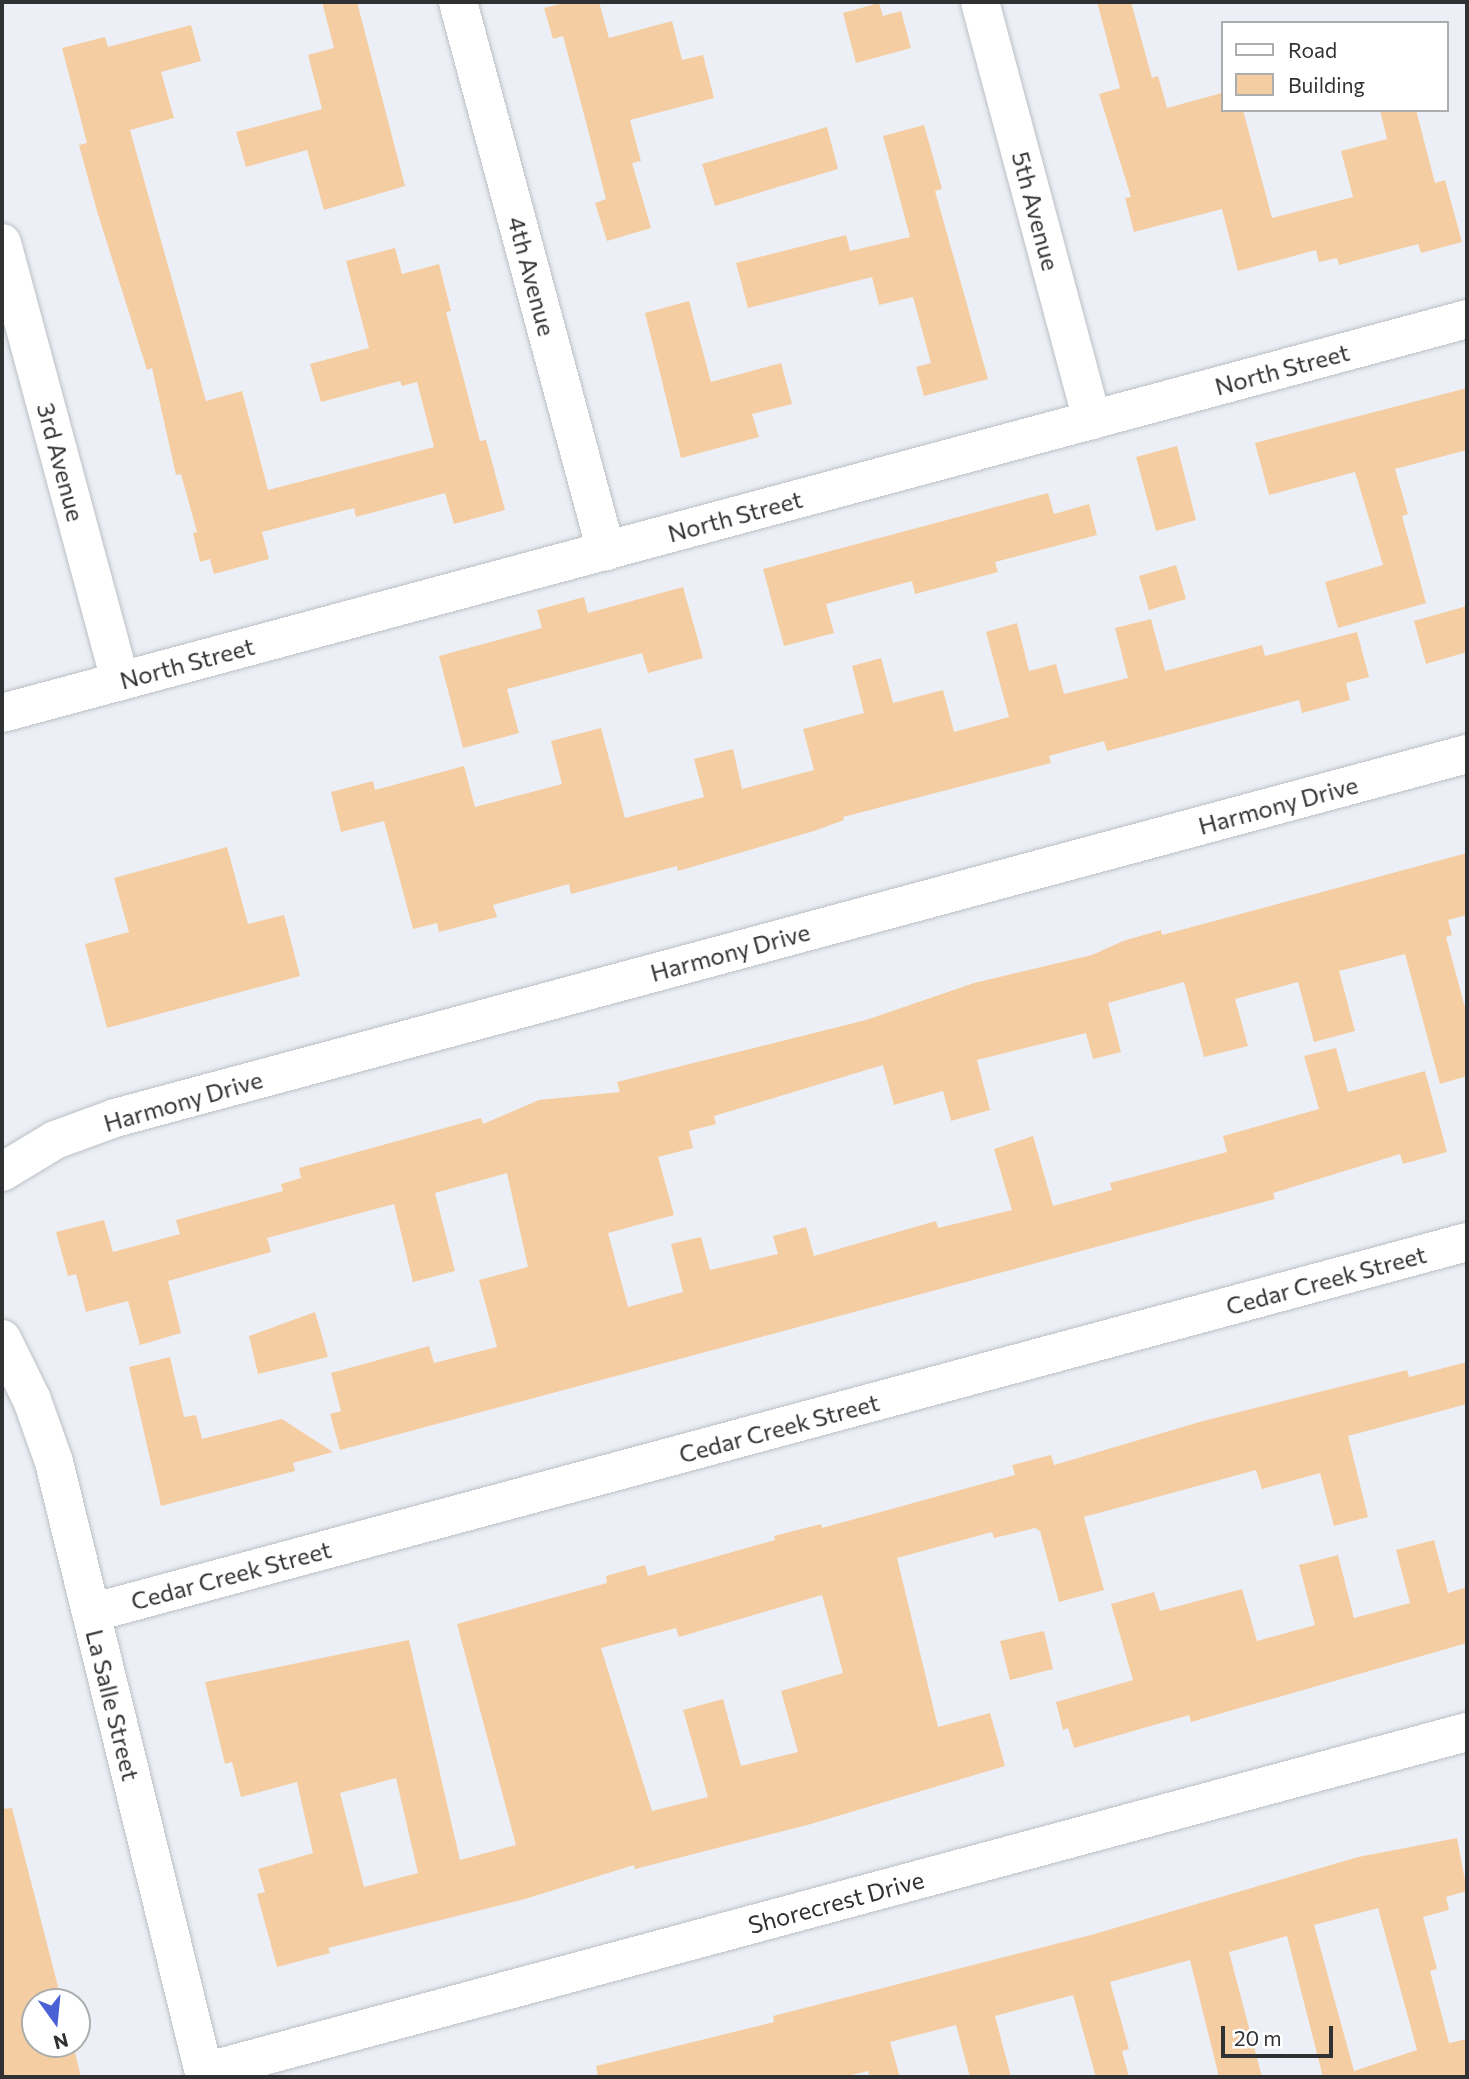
<!DOCTYPE html>
<html>
<head>
<meta charset="utf-8">
<style>
  body { margin:0 }
  #map { position:relative; width:1469px; height:2079px; overflow:hidden; background:#ecf0f6; font-family:Commissioner,sans-serif }
  div>[style] { position:absolute }
  .building>* { inset:0; background:#f5cda2 }
  .roads { filter:drop-shadow(0 0 2px #bcc0c5) drop-shadow(0 0 2px #bcc0c5) }
  .minor>* { height:38px; margin:-19px; padding:0 19px; transform-origin:19px; border-radius:19px; background:#fff }
  span { translate:-50% -50%; white-space:nowrap; text-align:center; line-height:1.15; -webkit-text-stroke:5px #fff; paint-order:stroke }
  .street-label { font-size:24px; color:#2f3133 }
  .frame { position:absolute; inset:0; border:4px solid #2f3133; pointer-events:none }
  .legend { position:absolute; left:1221px; top:21px; width:228px; height:91px; box-sizing:border-box; background:#fff; border:2px solid #acadad; margin:0; padding:9px 12px; list-style:none; font-size:21px; color:#2f3133 }
  .legend li { display:flex; align-items:center; gap:14px; height:35px }
  .legend b { width:35px; border:2px solid #acadad }
  .north { position:absolute; left:21px; top:1988px; width:70px; height:70px; box-sizing:border-box; background:#fff; border:2px solid #acadad; border-radius:50%; rotate:165deg; font-size:19px; font-weight:700; line-height:28px; text-align:center; color:#2f3133 }
  .north::after { content:''; display:block; margin:auto; width:24px; height:32px; background:#4a60d5; clip-path:polygon(50% 0,100% 100%,50% 72%,0 100%) }
  .scale { position:absolute; left:1221px; top:2026px; width:112px; height:32px; box-sizing:border-box; border:4px solid #2f3133; border-top:0; padding-left:9px; font-size:21px; line-height:24px; white-space:nowrap; color:#2f3133; -webkit-text-stroke:5px #fff; paint-order:stroke }
</style>
</head>
<body>
<div id="map">
  <div class="building">
    <i style="clip-path:polygon(322px 2px,357px 2px,405px 186px,324px 210px,307px 150px,246px 167px,236px 132px,322px 109px,308px 55px,334px 48px)"></i>
    <i style="clip-path:polygon(568px 2px,599px 2px,609px 38px,672px 21px,682px 60px,703px 55px,714px 98px,630px 120px,641px 161px,632px 163px,651px 228px,607px 241px,595px 203px,606px 199px,581px 103px,563px 36px,553px 39px,544px 8px)"></i>
    <i style="clip-path:polygon(1097px 2px,1131px 2px,1152px 78px,1158px 76px,1167px 108px,1222px 93px,1222px 110px,1243px 110px,1272px 218px,1353px 197px,1341px 151px,1387px 139px,1380px 110px,1416px 110px,1435px 183px,1445px 180px,1462px 242px,1421px 253px,1418px 244px,1339px 265px,1337px 258px,1319px 262px,1316px 250px,1238px 271px,1222px 209px,1134px 232px,1125px 198px,1131px 197px,1099px 94px,1120px 88px)"></i>
    <i style="clip-path:polygon(879px 3px,883px 16px,901px 11px,911px 48px,856px 63px,843px 13px)"></i>
    <i style="clip-path:polygon(191px 25px,201px 61px,161px 72px,174px 118px,130px 130px,206px 401px,242px 391px,268px 490px,434px 447px,417px 382px,402px 386px,400px 381px,321px 402px,310px 364px,369px 348px,346px 261px,395px 248px,402px 274px,439px 264px,451px 311px,446px 312px,480px 441px,486px 440px,505px 510px,454px 524px,445px 493px,356px 517px,354px 508px,262px 532px,269px 559px,214px 574px,210px 559px,200px 562px,193px 533px,197px 532px,181px 474px,176px 475px,152px 368px,147px 370px,97px 211px,79px 145px,87px 143px,62px 48px,105px 37px,108px 47px)"></i>
    <i style="clip-path:polygon(924px 125px,942px 189px,935px 191px,988px 379px,924px 396px,916px 367px,931px 363px,913px 297px,879px 305px,872px 277px,748px 308px,736px 263px,846px 235px,850px 251px,910px 237px,883px 136px)"></i>
    <i style="clip-path:polygon(827px 127px,838px 169px,715px 206px,702px 164px)"></i>
    <i style="clip-path:polygon(689px 301px,711px 382px,781px 363px,792px 404px,752px 414px,759px 437px,681px 458px,645px 313px)"></i>
    <i style="clip-path:polygon(1467px 388px,1467px 450px,1395px 469px,1408px 514px,1402px 516px,1426px 603px,1338px 628px,1325px 582px,1383px 565px,1355px 472px,1269px 495px,1255px 443px)"></i>
    <i style="clip-path:polygon(1177px 446px,1196px 520px,1156px 531px,1136px 457px)"></i>
    <i style="clip-path:polygon(1048px 493px,1054px 514px,1089px 504px,1097px 535px,995px 562px,998px 572px,915px 594px,912px 581px,826px 604px,834px 633px,784px 646px,763px 569px)"></i>
    <i style="clip-path:polygon(1176px 565px,1186px 599px,1149px 610px,1139px 576px)"></i>
    <i style="clip-path:polygon(683px 587px,703px 658px,648px 673px,642px 653px,507px 689px,519px 733px,463px 748px,439px 656px,542px 628px,537px 610px,584px 597px,588px 613px)"></i>
    <i style="clip-path:polygon(1467px 606px,1467px 652px,1426px 664px,1414px 621px)"></i>
    <i style="clip-path:polygon(1151px 619px,1165px 671px,1262px 645px,1265px 656px,1357px 632px,1369px 677px,1346px 683px,1350px 700px,1302px 713px,1299px 700px,1107px 751px,1104px 741px,1049px 756px,1051px 763px,843px 817px,844px 820px,814px 831px,678px 871px,677px 866px,571px 894px,569px 884px,493px 905px,497px 917px,439px 932px,437px 923px,413px 929px,384px 821px,341px 832px,331px 792px,373px 781px,375px 790px,464px 766px,475px 807px,562px 784px,551px 741px,601px 728px,625px 818px,704px 797px,694px 759px,733px 749px,742px 789px,814px 770px,803px 729px,864px 713px,852px 666px,881px 658px,893px 703px,943px 690px,954px 732px,1009px 717px,986px 632px,1017px 623px,1029px 671px,1056px 664px,1064px 694px,1128px 678px,1115px 628px)"></i>
    <i style="clip-path:polygon(227px 847px,248px 924px,284px 915px,300px 976px,107px 1028px,85px 944px,129px 932px,114px 878px)"></i>
    <i style="clip-path:polygon(1467px 853px,1467px 915px,1448px 920px,1452px 935px,1446px 937px,1467px 1015px,1467px 1076px,1440px 1084px,1405px 954px,1339px 971px,1355px 1031px,1314px 1042px,1298px 982px,1235px 999px,1248px 1046px,1204px 1057px,1184px 982px,1108px 1003px,1121px 1052px,1093px 1059px,1086px 1033px,977px 1060px,990px 1110px,951px 1121px,943px 1091px,894px 1105px,883px 1065px,714px 1116px,716px 1124px,689px 1131px,693px 1148px,658px 1157px,674px 1215px,608px 1233px,628px 1307px,683px 1292px,671px 1244px,701px 1237px,710px 1270px,778px 1254px,773px 1236px,806px 1227px,814px 1256px,936px 1221px,938px 1228px,1012px 1210px,994px 1149px,1033px 1136px,1053px 1206px,1112px 1190px,1110px 1183px,1227px 1152px,1223px 1136px,1319px 1109px,1304px 1056px,1336px 1048px,1348px 1092px,1425px 1071px,1447px 1152px,1403px 1164px,1400px 1154px,1273px 1193px,1275px 1199px,340px 1450px,330px 1414px,341px 1411px,331px 1373px,429px 1346px,434px 1363px,497px 1347px,479px 1280px,528px 1267px,507px 1173px,435px 1193px,455px 1271px,413px 1282px,394px 1204px,267px 1238px,271px 1252px,168px 1281px,181px 1333px,140px 1345px,128px 1301px,86px 1312px,76px 1274px,68px 1276px,56px 1232px,104px 1220px,113px 1252px,180px 1234px,176px 1220px,283px 1191px,281px 1184px,301px 1178px,299px 1168px,481px 1118px,483px 1124px,539px 1100px,620px 1092px,617px 1082px,866px 1020px,974px 983px,1092px 955px,1123px 941px,1161px 930px,1162px 935px)"></i>
    <i style="clip-path:polygon(315px 1312px,328px 1357px,258px 1374px,249px 1336px)"></i>
    <i style="clip-path:polygon(170px 1357px,184px 1417px,196px 1415px,202px 1439px,282px 1419px,333px 1452px,293px 1463px,295px 1471px,161px 1506px,129px 1367px)"></i>
    <i style="clip-path:polygon(evenodd,1467px 1362px,1467px 1404px,1348px 1436px,1368px 1517px,1334px 1526px,1320px 1473px,1262px 1489px,1256px 1470px,1084px 1517px,1104px 1590px,1059px 1602px,1040px 1531px,1035px 1528px,994px 1538px,992px 1532px,897px 1558px,938px 1727px,990px 1713px,1005px 1766px,811px 1824px,635px 1869px,634px 1865px,525px 1899px,328px 1948px,330px 1953px,277px 1967px,257px 1894px,265px 1892px,258px 1869px,313px 1853px,297px 1782px,241px 1797px,232px 1762px,225px 1764px,205px 1682px,409px 1640px,460px 1860px,516px 1845px,457px 1624px,607px 1583px,606px 1576px,645px 1565px,648px 1576px,775px 1540px,774px 1536px,821px 1524px,822px 1528px,1015px 1475px,1012px 1465px,1051px 1455px,1054px 1465px,1203px 1421px,1407px 1370px,1409px 1377px,1467px 1362px,822px 1595px,843px 1673px,781px 1691px,798px 1752px,741px 1766px,723px 1699px,683px 1710px,708px 1797px,652px 1811px,601px 1648px,676px 1628px,679px 1637px,822px 1595px,1467px 1362px,396px 1778px,418px 1873px,364px 1887px,340px 1793px,396px 1778px)"></i>
    <i style="clip-path:polygon(1434px 1540px,1448px 1593px,1467px 1587px,1467px 1643px,1191px 1722px,1189px 1715px,1074px 1748px,1068px 1728px,1063px 1730px,1056px 1702px,1133px 1680px,1111px 1604px,1154px 1592px,1160px 1611px,1242px 1589px,1257px 1641px,1315px 1625px,1299px 1565px,1338px 1555px,1354px 1618px,1410px 1603px,1396px 1550px)"></i>
    <i style="clip-path:polygon(1044px 1631px,1053px 1669px,1010px 1680px,1000px 1641px)"></i>
    <i style="clip-path:polygon(12px 1808px,62px 2002px,35px 2002px,35px 2044px,73px 2044px,81px 2077px,2px 2077px,2px 1809px)"></i>
    <i style="clip-path:polygon(evenodd,1457px 1838px,1467px 1891px,1446px 1897px,1449px 1910px,1423px 1917px,1437px 1969px,1430px 1971px,1449px 2043px,1467px 2039px,1467px 2077px,1323px 2077px,1287px 1936px,1229px 1952px,1262px 2077px,1219px 2077px,1190px 1960px,1110px 1982px,1129px 2049px,1122px 2051px,1129px 2077px,1096px 2077px,1073px 1995px,995px 2016px,1011px 2077px,970px 2077px,956px 2025px,890px 2042px,900px 2077px,870px 2077px,868px 2071px,843px 2077px,598px 2077px,596px 2066px,774px 2022px,773px 2016px,1091px 1935px,1358px 1857px,1457px 1838px,1378px 1908px,1417px 2050px,1354px 2071px,1314px 1925px,1378px 1908px)"></i>
  </div>
  <div class="roads">
    <div class="minor">
      <i style="left:458px;top:2px;width:569px;rotate:74.91deg"></i>
      <i style="left:980px;top:2px;width:433px;rotate:75deg"></i>
      <i style="left:2px;top:243px;width:454px;rotate:74.9deg"></i>
      <i style="left:2px;top:713px;width:1517px;rotate:-15.05deg"></i>
      <i style="left:2px;top:1172px;width:62px;rotate:-31.1deg"></i>
      <i style="left:55px;top:1140px;width:64px;rotate:-20.1deg"></i>
      <i style="left:115px;top:1118px;width:1400px;rotate:-15.07deg"></i>
      <i style="left:2px;top:1339px;width:68px;rotate:63.8deg"></i>
      <i style="left:32px;top:1400px;width:66px;rotate:70.5deg"></i>
      <i style="left:54px;top:1462px;width:633px;rotate:76.21deg"></i>
      <i style="left:91px;top:1613px;width:1425px;rotate:-15.09deg"></i>
      <i style="left:204px;top:2072px;width:1308px;rotate:-15.07deg"></i>
    </div>
  </div>
  <div class="street-label">
    <span style="left:1036px;top:211px;rotate:75deg">5th Avenue</span>
    <span style="left:532px;top:276px;rotate:75deg">4th Avenue</span>
    <span style="left:1282px;top:369px;rotate:-15deg">North Street</span>
    <span style="left:61px;top:462px;rotate:75deg">3rd Avenue</span>
    <span style="left:735px;top:516px;rotate:-15deg">North Street</span>
    <span style="left:187px;top:663px;rotate:-15deg">North Street</span>
    <span style="left:1278px;top:805px;rotate:-15deg">Harmony Drive</span>
    <span style="left:730px;top:952px;rotate:-15deg">Harmony Drive</span>
    <span style="left:183px;top:1101px;rotate:-16deg">Harmony Drive</span>
    <span style="left:1326px;top:1280px;rotate:-15deg">Cedar Creek Street</span>
    <span style="left:779px;top:1428px;rotate:-15deg">Cedar Creek Street</span>
    <span style="left:231px;top:1575px;rotate:-15deg">Cedar Creek Street</span>
    <span style="left:113px;top:1705px;rotate:76deg">La Salle Street</span>
    <span style="left:836px;top:1902px;rotate:-15deg">Shorecrest Drive</span>
  </div>
  <div class="frame"></div>
  <ul class="legend">
  <li><b style="height:9px;background:#fff"></b>Road</li>
  <li><b style="height:19px;background:#f5cda2"></b>Building</li>
  </ul>
  <div class="north">N</div>
  <div class="scale">20 m</div>
</div>
</body>
</html>
